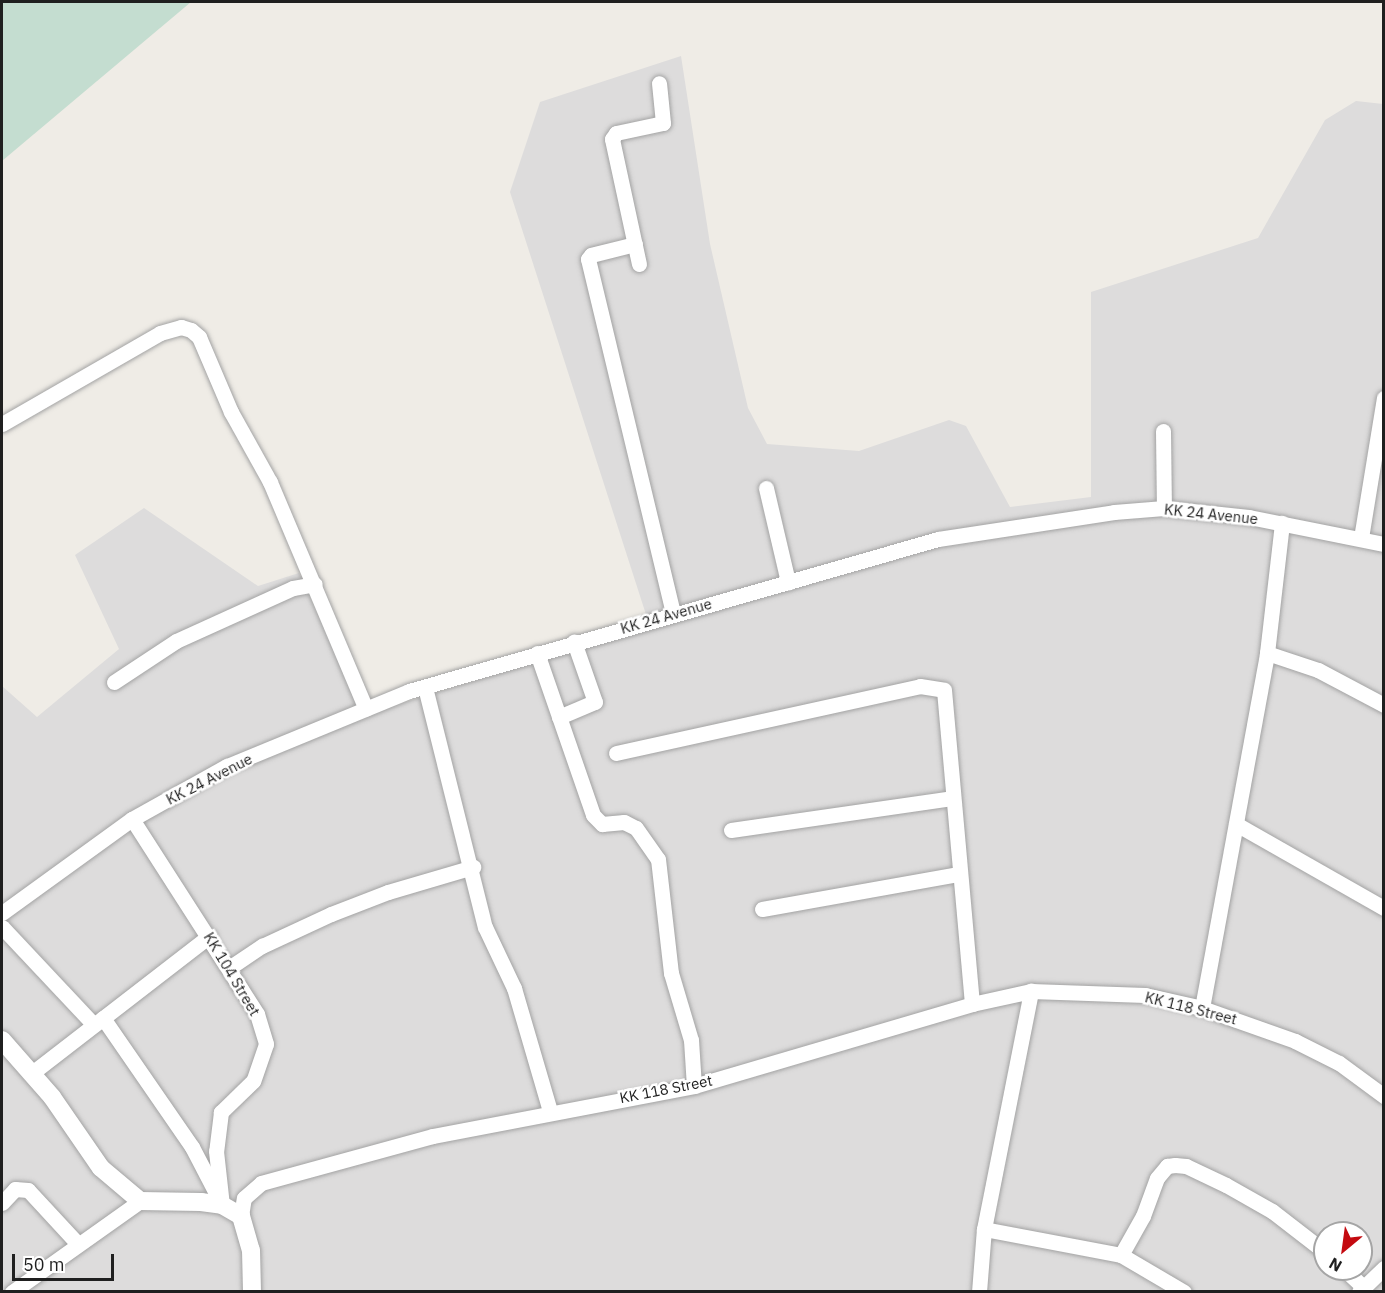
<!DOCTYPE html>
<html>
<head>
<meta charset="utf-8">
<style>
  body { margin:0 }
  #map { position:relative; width:1385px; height:1293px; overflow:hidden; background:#efece6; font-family:"IBM Plex Sans",sans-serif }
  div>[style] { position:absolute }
  .residential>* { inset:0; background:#dddcdc }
  .wetland>* { inset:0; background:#c4ddd0 }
  .roads { filter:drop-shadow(0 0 2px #a3a3a3) drop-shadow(0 0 2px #a3a3a3) }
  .minor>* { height:15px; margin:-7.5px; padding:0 7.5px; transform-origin:7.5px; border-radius:7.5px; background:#fff }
  .tertiary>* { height:18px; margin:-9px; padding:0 9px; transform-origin:9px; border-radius:9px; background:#fff }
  span { translate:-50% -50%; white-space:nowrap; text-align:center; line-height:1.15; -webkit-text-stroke:5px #fff; paint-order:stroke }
  .street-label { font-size:15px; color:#1f1f1f }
  .frame { position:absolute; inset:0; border:3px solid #1f1f1f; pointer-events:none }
  .north { position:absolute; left:1313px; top:1221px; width:60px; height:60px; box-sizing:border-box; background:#fff; border:2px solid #a5a5a5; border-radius:50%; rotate:209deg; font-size:16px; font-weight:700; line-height:24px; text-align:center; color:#1f1f1f }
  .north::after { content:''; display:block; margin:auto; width:21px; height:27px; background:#c40a10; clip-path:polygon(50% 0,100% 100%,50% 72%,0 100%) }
  .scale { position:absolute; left:12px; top:1254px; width:102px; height:27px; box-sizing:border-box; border:3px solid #1f1f1f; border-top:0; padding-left:8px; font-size:18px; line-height:21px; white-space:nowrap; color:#1f1f1f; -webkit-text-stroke:4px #fff; paint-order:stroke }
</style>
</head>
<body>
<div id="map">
  <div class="residential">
    <i style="clip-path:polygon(evenodd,681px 56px,710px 244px,748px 408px,767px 444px,859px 451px,949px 420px,966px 426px,1010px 507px,1091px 497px,1091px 292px,1258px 238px,1325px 120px,1356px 101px,1383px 104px,1383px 1291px,2px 1291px,2px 686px,37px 717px,119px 649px,75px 555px,144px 508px,258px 586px,299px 573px,364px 715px,650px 627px,510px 192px,540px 102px,681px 56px,1325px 1233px,1361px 1233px,1361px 1269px,1325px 1269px,1325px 1233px)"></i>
  </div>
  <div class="wetland">
    <i style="clip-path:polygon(2px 2px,191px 2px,2px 161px)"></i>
  </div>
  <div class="roads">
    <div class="minor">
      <i style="left:635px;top:244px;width:45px;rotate:166deg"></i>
      <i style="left:591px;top:255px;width:5px;rotate:127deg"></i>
      <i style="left:588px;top:259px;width:364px;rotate:76.5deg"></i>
      <i style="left:639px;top:264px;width:128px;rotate:-102.2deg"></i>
      <i style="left:612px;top:139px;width:7px;rotate:-56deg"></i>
      <i style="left:616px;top:133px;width:48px;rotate:-12deg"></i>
      <i style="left:663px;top:123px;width:40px;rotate:-95.7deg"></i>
      <i style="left:2px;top:424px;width:182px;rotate:-29.9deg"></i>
      <i style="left:160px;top:333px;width:22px;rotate:-16deg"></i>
      <i style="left:181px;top:327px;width:10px;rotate:17deg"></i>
      <i style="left:191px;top:330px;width:11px;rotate:41deg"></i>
      <i style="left:199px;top:337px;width:82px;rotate:66.9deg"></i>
      <i style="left:231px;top:412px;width:80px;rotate:60.9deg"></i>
      <i style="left:270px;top:482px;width:246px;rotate:67.1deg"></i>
      <i style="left:1163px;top:431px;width:77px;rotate:89.3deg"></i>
      <i style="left:766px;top:488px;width:97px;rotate:76.8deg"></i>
      <i style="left:1361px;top:538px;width:142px;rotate:-80.7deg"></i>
      <i style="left:537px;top:653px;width:171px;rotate:70.9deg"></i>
      <i style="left:593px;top:815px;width:13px;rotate:45deg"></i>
      <i style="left:602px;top:824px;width:22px;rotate:-5deg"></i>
      <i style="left:624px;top:822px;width:13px;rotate:27deg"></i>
      <i style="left:636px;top:828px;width:38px;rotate:55deg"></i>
      <i style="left:658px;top:859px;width:115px;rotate:83.5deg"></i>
      <i style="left:671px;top:973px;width:70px;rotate:73.4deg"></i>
      <i style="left:691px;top:1040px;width:46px;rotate:86.3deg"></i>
      <i style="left:1267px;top:653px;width:54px;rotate:18.4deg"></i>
      <i style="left:1318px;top:670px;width:75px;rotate:27.9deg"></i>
      <i style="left:114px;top:682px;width:74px;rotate:-33.5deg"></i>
      <i style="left:176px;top:641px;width:128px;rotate:-24.4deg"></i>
      <i style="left:293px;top:588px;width:22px;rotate:-10deg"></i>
      <i style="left:425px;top:687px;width:247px;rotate:76deg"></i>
      <i style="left:485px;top:927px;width:68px;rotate:64.6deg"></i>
      <i style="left:514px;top:988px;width:128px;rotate:73.7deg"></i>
      <i style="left:559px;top:717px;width:39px;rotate:-23deg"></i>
      <i style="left:595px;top:702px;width:64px;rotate:-109.3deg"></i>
      <i style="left:616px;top:753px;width:311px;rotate:-12.4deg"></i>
      <i style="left:920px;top:686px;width:24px;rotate:9deg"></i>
      <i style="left:944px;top:690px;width:315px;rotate:84.9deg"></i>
      <i style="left:132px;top:819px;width:232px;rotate:57.3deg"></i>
      <i style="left:257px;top:1014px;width:31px;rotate:73deg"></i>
      <i style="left:266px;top:1044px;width:39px;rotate:109deg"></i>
      <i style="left:253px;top:1081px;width:45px;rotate:135.9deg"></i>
      <i style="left:221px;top:1112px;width:39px;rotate:97deg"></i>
      <i style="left:216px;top:1151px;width:54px;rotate:83.7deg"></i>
      <i style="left:1236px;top:824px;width:170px;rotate:29.6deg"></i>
      <i style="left:731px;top:830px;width:223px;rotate:-8.2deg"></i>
      <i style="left:762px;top:909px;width:200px;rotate:-10.1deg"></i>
      <i style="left:2px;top:913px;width:160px;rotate:-35.9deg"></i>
      <i style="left:132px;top:819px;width:109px;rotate:-29.2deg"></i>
      <i style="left:227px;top:766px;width:197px;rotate:-22.4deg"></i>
      <i style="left:409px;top:691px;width:550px;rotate:-16.03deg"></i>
      <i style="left:938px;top:539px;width:178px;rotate:-8.7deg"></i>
      <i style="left:1114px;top:512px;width:50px;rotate:-4.6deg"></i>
      <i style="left:1164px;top:508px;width:85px;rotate:6deg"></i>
      <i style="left:1249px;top:517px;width:138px;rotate:11.3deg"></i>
      <i style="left:2px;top:927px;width:134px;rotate:46.8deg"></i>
      <i style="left:229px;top:968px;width:40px;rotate:-34deg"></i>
      <i style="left:262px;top:946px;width:76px;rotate:-24.9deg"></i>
      <i style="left:331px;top:914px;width:61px;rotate:-21.1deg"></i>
      <i style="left:388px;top:892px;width:89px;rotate:-16.4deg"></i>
      <i style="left:1202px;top:1008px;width:361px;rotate:-79.6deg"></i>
      <i style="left:1267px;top:653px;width:131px;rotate:-83.4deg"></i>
      <i style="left:103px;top:1018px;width:157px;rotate:55.4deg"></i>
      <i style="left:192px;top:1147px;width:56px;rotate:62.5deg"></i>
      <i style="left:32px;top:1073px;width:224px;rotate:-37.7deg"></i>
      <i style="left:2px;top:1203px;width:19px;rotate:-47deg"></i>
      <i style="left:15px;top:1189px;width:13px;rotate:4deg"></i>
      <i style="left:28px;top:1190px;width:72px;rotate:47.2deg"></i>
      <i style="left:241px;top:1216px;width:18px;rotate:-81deg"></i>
      <i style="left:244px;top:1198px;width:23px;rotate:-41deg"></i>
      <i style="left:261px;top:1183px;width:178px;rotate:-15.3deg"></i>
      <i style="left:433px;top:1136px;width:266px;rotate:-10.8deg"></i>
      <i style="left:694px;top:1086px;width:290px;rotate:-16.4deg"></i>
      <i style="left:972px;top:1004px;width:60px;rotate:-12.4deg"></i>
      <i style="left:1031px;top:991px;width:114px;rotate:2deg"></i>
      <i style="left:1145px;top:995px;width:58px;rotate:12.8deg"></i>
      <i style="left:1202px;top:1008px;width:99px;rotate:19.5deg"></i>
      <i style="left:1295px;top:1041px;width:49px;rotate:26.6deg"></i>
      <i style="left:1339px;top:1063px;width:56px;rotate:36.3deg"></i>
      <i style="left:984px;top:1229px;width:139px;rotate:10.7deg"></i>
      <i style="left:1121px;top:1255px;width:73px;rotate:30.4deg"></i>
      <i style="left:1121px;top:1255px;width:45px;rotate:-60.6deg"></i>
      <i style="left:1143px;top:1216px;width:40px;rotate:-69.8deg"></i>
      <i style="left:1157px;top:1178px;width:16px;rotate:-50deg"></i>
      <i style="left:1167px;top:1166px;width:8px;rotate:-7deg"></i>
      <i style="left:1175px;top:1165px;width:11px;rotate:5deg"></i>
      <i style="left:1186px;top:1166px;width:44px;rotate:25.4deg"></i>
      <i style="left:1226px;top:1185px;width:53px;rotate:29.5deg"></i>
      <i style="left:1272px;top:1211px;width:67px;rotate:37.7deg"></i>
      <i style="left:1344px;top:1269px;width:26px;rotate:43deg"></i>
      <i style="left:12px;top:1292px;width:157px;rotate:-35.4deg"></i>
      <i style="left:979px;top:1292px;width:63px;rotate:-85.5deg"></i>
      <i style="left:984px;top:1229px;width:243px;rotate:-78.8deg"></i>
      <i style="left:1359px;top:1292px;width:35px;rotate:-44deg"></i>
    </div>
    <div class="tertiary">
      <i style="left:2px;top:1040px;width:76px;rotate:48.7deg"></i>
      <i style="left:52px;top:1097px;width:86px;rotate:55.4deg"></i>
      <i style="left:101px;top:1168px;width:51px;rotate:40.2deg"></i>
      <i style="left:140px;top:1201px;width:61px;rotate:0.9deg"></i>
      <i style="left:201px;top:1202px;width:21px;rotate:8deg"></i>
      <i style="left:222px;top:1205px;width:22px;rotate:30deg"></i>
      <i style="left:241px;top:1216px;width:35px;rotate:74deg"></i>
      <i style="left:251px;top:1250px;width:42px;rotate:88.6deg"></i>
    </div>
  </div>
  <div class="street-label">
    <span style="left:1211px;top:514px;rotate:6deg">KK 24 Avenue</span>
    <span style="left:666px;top:616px;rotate:-16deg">KK 24 Avenue</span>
    <span style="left:209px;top:779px;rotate:-27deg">KK 24 Avenue</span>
    <span style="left:232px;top:974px;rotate:59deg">KK 104 Street</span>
    <span style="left:1191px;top:1008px;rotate:14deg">KK 118 Street</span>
    <span style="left:666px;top:1089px;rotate:-11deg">KK 118 Street</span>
  </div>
  <div class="frame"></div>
  <div class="north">N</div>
  <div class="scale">50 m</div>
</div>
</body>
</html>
